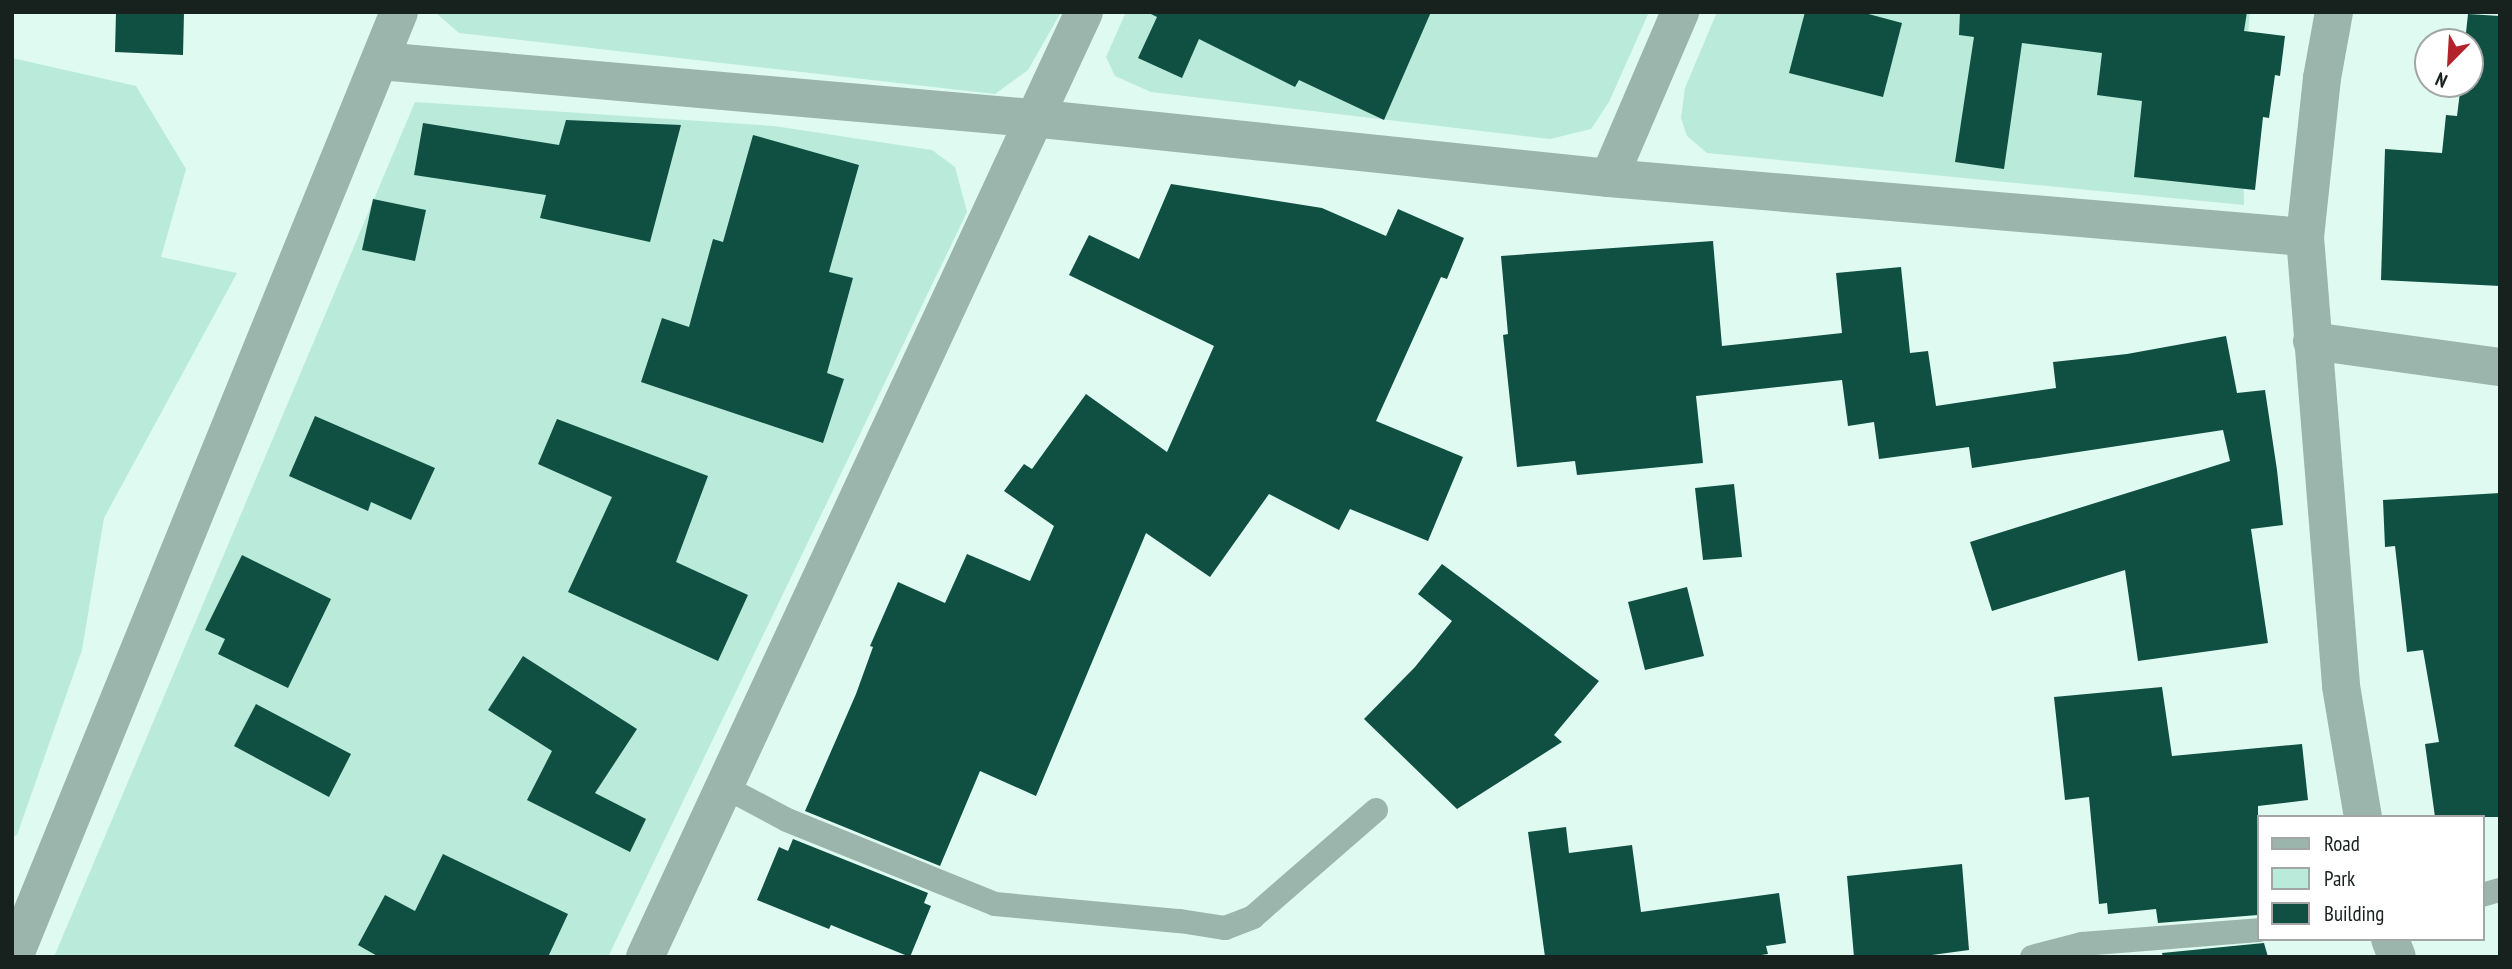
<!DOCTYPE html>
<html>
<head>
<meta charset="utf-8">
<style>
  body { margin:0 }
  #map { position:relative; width:2512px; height:969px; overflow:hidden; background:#dffaf1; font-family:"PT Sans Narrow",sans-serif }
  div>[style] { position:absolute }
  .green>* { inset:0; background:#b9eada }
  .building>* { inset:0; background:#0f5042 }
  .lane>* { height:24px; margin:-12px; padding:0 12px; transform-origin:12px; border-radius:12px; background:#9bb5ac }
  .street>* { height:38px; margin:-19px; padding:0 19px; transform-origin:19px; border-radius:19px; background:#9bb5ac }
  span { translate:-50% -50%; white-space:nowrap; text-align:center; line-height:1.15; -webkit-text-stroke:7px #fff; paint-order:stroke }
  .frame { position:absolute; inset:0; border:14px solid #17211e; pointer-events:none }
  .legend { position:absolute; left:2257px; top:815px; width:228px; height:126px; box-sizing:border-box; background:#fff; border:2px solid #a2a6a5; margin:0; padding:9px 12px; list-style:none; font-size:21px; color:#17211e }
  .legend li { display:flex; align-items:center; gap:14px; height:35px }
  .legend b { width:35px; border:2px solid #a2a6a5 }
  .north { position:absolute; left:2414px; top:28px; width:70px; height:70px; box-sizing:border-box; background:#fff; border:2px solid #a2a6a5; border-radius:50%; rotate:204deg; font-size:19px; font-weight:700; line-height:28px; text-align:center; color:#17211e }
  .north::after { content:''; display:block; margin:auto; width:24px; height:32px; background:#b4232b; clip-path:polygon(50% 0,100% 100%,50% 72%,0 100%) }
</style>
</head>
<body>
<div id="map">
  <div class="green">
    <i style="clip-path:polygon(435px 12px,1061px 12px,1028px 70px,995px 94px,459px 33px)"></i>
    <i style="clip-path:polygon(1126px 12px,1649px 12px,1609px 102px,1591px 129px,1550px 139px,1151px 92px,1115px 76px,1106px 57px)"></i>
    <i style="clip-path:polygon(1717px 12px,2250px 12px,2242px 98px,2244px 205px,1707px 153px,1687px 136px,1681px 118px,1685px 88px)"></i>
    <i style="clip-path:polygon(12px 58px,136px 86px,186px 169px,161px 257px,237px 273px,104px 518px,82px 650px,17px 835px,12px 837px)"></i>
    <i style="clip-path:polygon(415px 102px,774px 126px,932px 150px,955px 167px,967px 212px,608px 957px,54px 957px)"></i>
  </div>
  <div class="building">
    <i style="clip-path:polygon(116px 12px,184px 12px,183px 55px,115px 52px)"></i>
    <i style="clip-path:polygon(1147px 12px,1431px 12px,1384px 120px,1299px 80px,1295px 87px,1199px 39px,1182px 78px,1138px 58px,1157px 17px)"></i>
    <i style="clip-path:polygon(1805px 12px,1861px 12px,1902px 23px,1883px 97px,1789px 73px)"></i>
    <i style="clip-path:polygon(1960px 12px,2247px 12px,2244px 31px,2285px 36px,2280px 76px,2275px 75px,2269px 118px,2263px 117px,2255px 190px,2134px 177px,2142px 101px,2097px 95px,2102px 53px,2022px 43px,2004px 169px,1955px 162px,1974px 37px,1959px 35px)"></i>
    <i style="clip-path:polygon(2468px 14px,2500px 16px,2500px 286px,2381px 280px,2385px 149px,2442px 153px,2446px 115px,2457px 116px,2461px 84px,2470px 84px,2470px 42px,2465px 42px)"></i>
    <i style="clip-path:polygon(566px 120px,681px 125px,650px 242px,540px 218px,546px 195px,414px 175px,423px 123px,559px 145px)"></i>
    <i style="clip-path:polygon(753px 135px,859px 165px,829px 272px,853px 278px,827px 373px,844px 379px,823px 443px,641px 382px,662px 318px,689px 327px,713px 239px,723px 242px)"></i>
    <i style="clip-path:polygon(1171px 184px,1322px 208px,1386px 236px,1398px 209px,1464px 238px,1447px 279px,1441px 277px,1376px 421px,1463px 457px,1428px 541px,1350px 509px,1339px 530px,1269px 494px,1210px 577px,1146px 533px,1036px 796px,980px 771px,940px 866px,805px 811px,856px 694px,873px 647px,870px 646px,898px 582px,945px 603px,967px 554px,1030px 581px,1054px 526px,1004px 491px,1024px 464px,1032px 469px,1086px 394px,1167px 452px,1214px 346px,1069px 275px,1089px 235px,1139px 259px)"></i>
    <i style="clip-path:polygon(373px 199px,426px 210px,415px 261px,362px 250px)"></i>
    <i style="clip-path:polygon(1713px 241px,1722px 346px,1842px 333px,1836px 273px,1901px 267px,1910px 353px,1928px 351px,1936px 406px,2056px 388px,2053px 362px,2127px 354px,2226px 336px,2237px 393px,2265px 390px,2277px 470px,2283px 525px,2251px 529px,2268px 643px,2138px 661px,2125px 570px,1992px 611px,1970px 542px,2230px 461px,2223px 430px,1972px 468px,1969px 447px,1879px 459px,1874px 422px,1848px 426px,1842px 380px,1696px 396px,1703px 463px,1577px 475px,1575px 461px,1517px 467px,1503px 335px,1508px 334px,1501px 256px)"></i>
    <i style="clip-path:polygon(315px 416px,435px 468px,411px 520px,371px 502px,368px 511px,289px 476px)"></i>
    <i style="clip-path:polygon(557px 419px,708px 476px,676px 562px,748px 595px,718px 661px,568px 592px,612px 497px,538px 464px)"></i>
    <i style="clip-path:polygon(1734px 484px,1742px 557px,1703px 560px,1695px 488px)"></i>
    <i style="clip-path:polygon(2500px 493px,2500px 817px,2435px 817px,2425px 744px,2439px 742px,2423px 650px,2407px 652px,2395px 546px,2385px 547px,2383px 500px)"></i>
    <i style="clip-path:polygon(242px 555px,331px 599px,288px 688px,218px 654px,225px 639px,205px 630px)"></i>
    <i style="clip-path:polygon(1442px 564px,1599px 681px,1554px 735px,1562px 742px,1457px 809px,1364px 719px,1415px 667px,1452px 621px,1418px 594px)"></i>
    <i style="clip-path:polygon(1687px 587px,1704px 656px,1645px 670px,1628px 602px)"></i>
    <i style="clip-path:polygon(523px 656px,637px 729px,595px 793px,646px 819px,630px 852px,527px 800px,552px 751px,488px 710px)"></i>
    <i style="clip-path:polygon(2162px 687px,2172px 756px,2302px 744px,2308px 800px,2258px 806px,2258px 915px,2158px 923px,2156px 909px,2108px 914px,2107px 903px,2099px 904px,2089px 797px,2065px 800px,2054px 697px)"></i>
    <i style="clip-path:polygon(256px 704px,351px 754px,329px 797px,234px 746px)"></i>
    <i style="clip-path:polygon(1566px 827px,1569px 853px,1632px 845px,1641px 912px,1779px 893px,1786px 943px,1766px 946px,1768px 954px,1748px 957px,1545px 957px,1528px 832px)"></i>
    <i style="clip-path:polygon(793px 839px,928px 893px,924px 903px,931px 906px,910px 957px,831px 925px,829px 929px,757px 900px,779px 847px,788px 851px)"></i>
    <i style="clip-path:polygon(443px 854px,568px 914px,548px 957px,379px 957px,358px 945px,385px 895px,415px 911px)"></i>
    <i style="clip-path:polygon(1962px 864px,1969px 950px,1917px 957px,1854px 957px,1847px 876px)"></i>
    <i style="clip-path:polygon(2264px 943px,2268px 957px,2163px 957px,2162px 953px)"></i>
  </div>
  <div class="lane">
    <i style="left:725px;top:787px;width:70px;rotate:28deg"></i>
    <i style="left:787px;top:820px;width:224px;rotate:22deg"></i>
    <i style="left:995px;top:904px;width:186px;rotate:5.3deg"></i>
    <i style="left:1180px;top:921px;width:46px;rotate:8.8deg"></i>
    <i style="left:1225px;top:928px;width:30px;rotate:-21deg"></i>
    <i style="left:1253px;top:917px;width:163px;rotate:-41deg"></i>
    <i style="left:2482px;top:895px;width:19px;rotate:-16deg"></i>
    <i style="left:2032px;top:957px;width:52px;rotate:-14.6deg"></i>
    <i style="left:2082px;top:944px;width:177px;rotate:-4.5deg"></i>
  </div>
  <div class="street">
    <i style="left:2334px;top:12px;width:67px;rotate:100.3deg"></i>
    <i style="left:2322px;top:78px;width:160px;rotate:96.1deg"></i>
    <i style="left:2305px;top:237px;width:450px;rotate:85.4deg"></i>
    <i style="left:2341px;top:686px;width:133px;rotate:80.5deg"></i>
    <i style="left:380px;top:61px;width:654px;rotate:5deg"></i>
    <i style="left:1032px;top:118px;width:580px;rotate:5.94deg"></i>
    <i style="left:1609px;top:178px;width:698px;rotate:4.85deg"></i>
    <i style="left:1609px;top:178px;width:181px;rotate:-66.8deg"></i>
    <i style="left:2312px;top:341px;width:190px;rotate:7.9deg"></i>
    <i style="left:2390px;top:939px;width:19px;rotate:69deg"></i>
    <i style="left:14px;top:957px;width:1020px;rotate:-67.83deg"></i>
    <i style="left:645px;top:957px;width:1042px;rotate:-65.08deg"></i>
  </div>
  <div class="frame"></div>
  <ul class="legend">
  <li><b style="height:9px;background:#9bb5ac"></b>Road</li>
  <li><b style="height:19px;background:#b9eada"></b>Park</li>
  <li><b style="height:19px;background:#0f5042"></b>Building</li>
  </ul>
  <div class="north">N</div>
</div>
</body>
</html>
